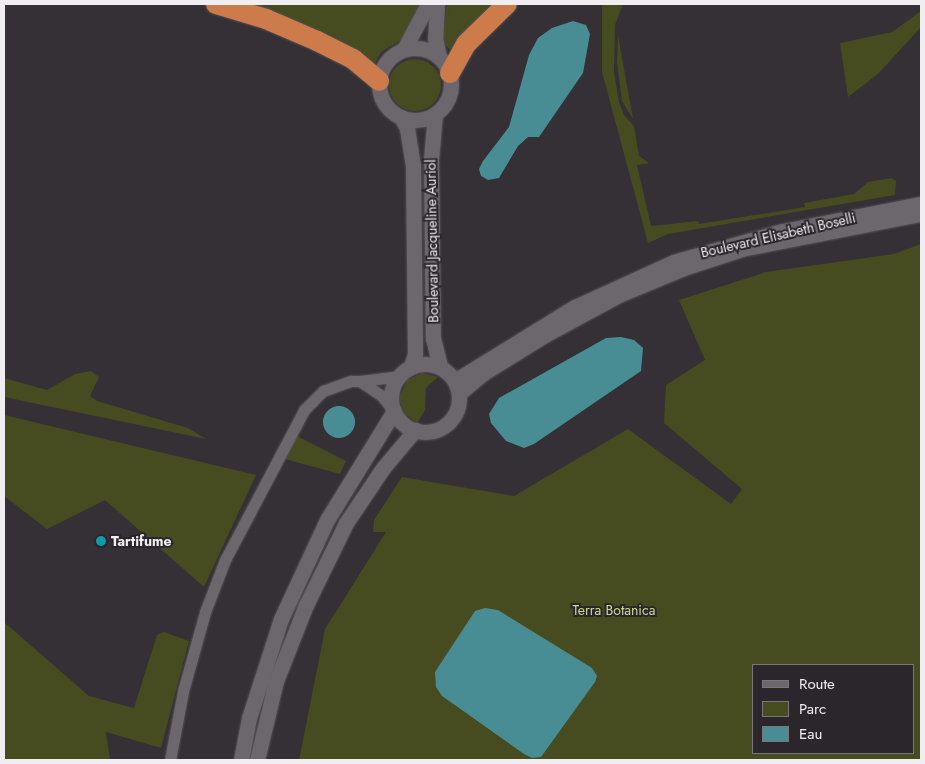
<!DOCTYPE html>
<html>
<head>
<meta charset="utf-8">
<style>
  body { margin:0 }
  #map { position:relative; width:925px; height:764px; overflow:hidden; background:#343035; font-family:Jost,sans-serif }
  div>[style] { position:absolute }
  .green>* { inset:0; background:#464b20 }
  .round { border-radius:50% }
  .water>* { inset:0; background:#488d93 }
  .roads { filter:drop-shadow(0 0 1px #535054) drop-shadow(0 0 1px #535054) }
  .minor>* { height:11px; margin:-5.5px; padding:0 5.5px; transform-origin:5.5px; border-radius:5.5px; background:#6c676d }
  .tertiary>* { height:14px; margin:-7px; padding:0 7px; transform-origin:7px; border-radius:7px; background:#6c676d }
  .secondary>* { height:15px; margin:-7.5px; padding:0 7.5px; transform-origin:7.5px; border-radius:7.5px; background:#6c676d }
  .secondary>.ring { margin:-7.5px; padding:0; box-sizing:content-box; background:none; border:15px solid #6c676d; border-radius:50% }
  .motorway>* { height:20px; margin:-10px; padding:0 10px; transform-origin:10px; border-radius:10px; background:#ce7b4b }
  .dots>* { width:14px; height:14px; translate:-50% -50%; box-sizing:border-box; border:2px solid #2a262b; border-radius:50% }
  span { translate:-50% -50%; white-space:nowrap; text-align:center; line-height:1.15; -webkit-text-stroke:4px #2a262b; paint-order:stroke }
  .street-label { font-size:14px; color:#f0eef1 }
  .poi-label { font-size:14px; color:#f0eef1; font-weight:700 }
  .left { translate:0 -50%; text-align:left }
  .park-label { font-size:14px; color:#cfda8d }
  .frame { position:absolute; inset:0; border:5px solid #f0eef1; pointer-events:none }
  .legend { position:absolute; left:752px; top:664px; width:162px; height:90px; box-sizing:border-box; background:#2a262b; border:1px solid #79767a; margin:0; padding:6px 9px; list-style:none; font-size:15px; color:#f0eef1 }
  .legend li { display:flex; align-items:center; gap:10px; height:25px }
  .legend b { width:25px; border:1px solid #79767a }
</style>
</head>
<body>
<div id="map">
  <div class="green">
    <i style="clip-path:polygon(231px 4px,421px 4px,408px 36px,381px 52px,373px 67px)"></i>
    <i style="clip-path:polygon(447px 4px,500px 4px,452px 51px,445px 45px,443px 36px)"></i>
    <i style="clip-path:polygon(602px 4px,623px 4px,615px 25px,614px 72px,619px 102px,624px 115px,634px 126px,639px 156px,649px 163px,637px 165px,651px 226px,698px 221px,699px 224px,805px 207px,804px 203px,854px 194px,868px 182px,892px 178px,896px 181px,895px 195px,668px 234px,648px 243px,602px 72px)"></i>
    <i style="clip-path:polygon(921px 11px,921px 27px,878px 74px,848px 97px,840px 43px,892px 32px)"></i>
    <i style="clip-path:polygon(618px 35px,619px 41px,633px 119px,622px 101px,617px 62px)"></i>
    <i class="round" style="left:389px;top:59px;width:52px;height:52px"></i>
    <i style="clip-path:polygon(evenodd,921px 244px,921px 760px,299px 760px,325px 629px,386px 532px,373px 532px,374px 520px,402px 477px,514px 496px,628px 429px,731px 504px,742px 489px,664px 423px,666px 385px,705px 360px,679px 300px,766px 272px,894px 254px,921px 244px,754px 665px,914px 665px,914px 753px,754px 753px,754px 665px)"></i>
    <i style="clip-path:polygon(91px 371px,99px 377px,90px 396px,97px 401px,188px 428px,206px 439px,4px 397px,4px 378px,47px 390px,75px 374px)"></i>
    <i style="clip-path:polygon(422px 373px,438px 377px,426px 388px,425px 410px,417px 423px,404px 413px,399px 398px,407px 380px)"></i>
    <i style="clip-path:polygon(4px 415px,256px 475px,204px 587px,105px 500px,47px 529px,4px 496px)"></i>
    <i style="clip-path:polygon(297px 436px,346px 461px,340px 474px,285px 459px)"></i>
    <i style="clip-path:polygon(4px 622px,89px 696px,134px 708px,157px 635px,164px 632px,189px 641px,161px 748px,106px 732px,110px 760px,4px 760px)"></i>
  </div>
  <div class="water">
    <i style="clip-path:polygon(573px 21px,586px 25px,590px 34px,583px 73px,539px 137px,528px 137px,518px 146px,499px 178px,488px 180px,481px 176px,479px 169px,483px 161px,509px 127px,529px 55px,538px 38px,552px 28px)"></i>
    <i style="clip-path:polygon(621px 337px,634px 340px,643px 348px,641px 371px,534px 444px,524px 448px,506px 441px,491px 423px,489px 414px,499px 398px,606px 338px)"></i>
    <i class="round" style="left:323px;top:406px;width:32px;height:32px"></i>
    <i style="clip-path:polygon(485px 608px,498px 610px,592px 668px,597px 676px,595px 682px,541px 757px,532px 758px,524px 754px,442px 696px,436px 687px,435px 672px,475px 611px)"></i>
  </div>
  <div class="roads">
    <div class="minor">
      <i style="left:394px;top:411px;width:19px;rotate:-129deg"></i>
      <i style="left:382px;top:396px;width:27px;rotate:-146deg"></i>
      <i style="left:360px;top:381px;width:39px;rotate:-7deg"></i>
      <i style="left:170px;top:760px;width:70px;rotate:-79.3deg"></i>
      <i style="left:183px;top:691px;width:82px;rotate:-74.4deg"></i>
      <i style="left:205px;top:612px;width:56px;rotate:-69deg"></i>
      <i style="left:225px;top:560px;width:170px;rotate:-62.2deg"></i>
      <i style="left:304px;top:410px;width:27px;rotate:-45deg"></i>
      <i style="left:323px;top:391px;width:30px;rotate:-20deg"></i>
      <i style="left:351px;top:381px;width:9px"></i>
    </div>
    <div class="tertiary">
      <i style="left:455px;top:381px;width:141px;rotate:-31.7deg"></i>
      <i style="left:575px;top:307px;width:109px;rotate:-24.4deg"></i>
      <i style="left:674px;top:262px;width:113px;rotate:-15.9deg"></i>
      <i style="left:783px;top:231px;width:141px;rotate:-11.1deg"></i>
      <i style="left:459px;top:395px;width:33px;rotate:-40deg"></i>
      <i style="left:484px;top:374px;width:74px;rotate:-31.8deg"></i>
      <i style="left:547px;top:335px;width:82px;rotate:-28.4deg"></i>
      <i style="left:619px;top:296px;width:74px;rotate:-22.4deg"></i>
      <i style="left:687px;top:268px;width:58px;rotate:-18.1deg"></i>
      <i style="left:742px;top:250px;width:182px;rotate:-11.1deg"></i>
    </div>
    <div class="secondary">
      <i style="left:437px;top:4px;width:34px;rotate:93deg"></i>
      <i style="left:435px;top:38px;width:19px;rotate:78deg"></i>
      <i class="ring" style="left:379px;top:48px;width:57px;height:57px"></i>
      <i style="left:404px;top:49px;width:51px;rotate:-61.9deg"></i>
      <i style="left:435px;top:114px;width:46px;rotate:95deg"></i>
      <i style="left:431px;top:160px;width:178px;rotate:89.4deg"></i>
      <i style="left:433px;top:338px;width:30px;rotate:76deg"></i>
      <i style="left:401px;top:117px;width:13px;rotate:61deg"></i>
      <i style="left:407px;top:128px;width:36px;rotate:81deg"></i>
      <i style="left:413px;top:164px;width:190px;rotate:89.4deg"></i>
      <i style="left:415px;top:354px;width:14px;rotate:107deg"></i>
      <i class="ring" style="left:391px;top:364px;width:53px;height:53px"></i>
      <i style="left:241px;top:760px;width:43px;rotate:-79.2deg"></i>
      <i style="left:249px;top:718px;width:104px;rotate:-72.1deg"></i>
      <i style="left:281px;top:619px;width:109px;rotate:-65.1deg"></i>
      <i style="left:327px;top:520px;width:128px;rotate:-58.4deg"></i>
      <i style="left:257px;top:760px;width:81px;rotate:-76.5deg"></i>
      <i style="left:276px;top:681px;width:82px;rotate:-68.5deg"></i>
      <i style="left:306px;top:605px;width:91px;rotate:-64deg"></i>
      <i style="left:346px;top:523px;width:66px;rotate:-56.1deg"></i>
      <i style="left:383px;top:468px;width:50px;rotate:-49.9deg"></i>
    </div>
    <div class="motorway">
      <i style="left:216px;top:4px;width:52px;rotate:16.7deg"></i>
      <i style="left:266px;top:19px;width:56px;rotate:23.3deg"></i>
      <i style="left:317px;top:41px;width:40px;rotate:26.6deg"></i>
      <i style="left:353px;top:59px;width:34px;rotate:40deg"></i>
      <i style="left:450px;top:73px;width:33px;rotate:-61deg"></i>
      <i style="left:466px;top:44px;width:57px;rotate:-44.3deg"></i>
    </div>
  </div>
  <div class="dots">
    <i style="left:101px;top:541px;background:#0f9aa8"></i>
  </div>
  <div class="street-label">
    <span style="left:778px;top:235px;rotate:-13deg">Boulevard Elisabeth Boselli</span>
    <span style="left:432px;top:241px;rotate:-91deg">Boulevard Jacqueline Auriol</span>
  </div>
  <div class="poi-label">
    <span class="left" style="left:111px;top:541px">Tartifume</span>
  </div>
  <div class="park-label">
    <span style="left:614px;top:610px">Terra Botanica</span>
  </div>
  <div class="frame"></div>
  <ul class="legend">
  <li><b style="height:6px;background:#6c676d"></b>Route</li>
  <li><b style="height:14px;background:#464b20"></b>Parc</li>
  <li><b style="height:14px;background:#488d93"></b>Eau</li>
  </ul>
</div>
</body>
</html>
